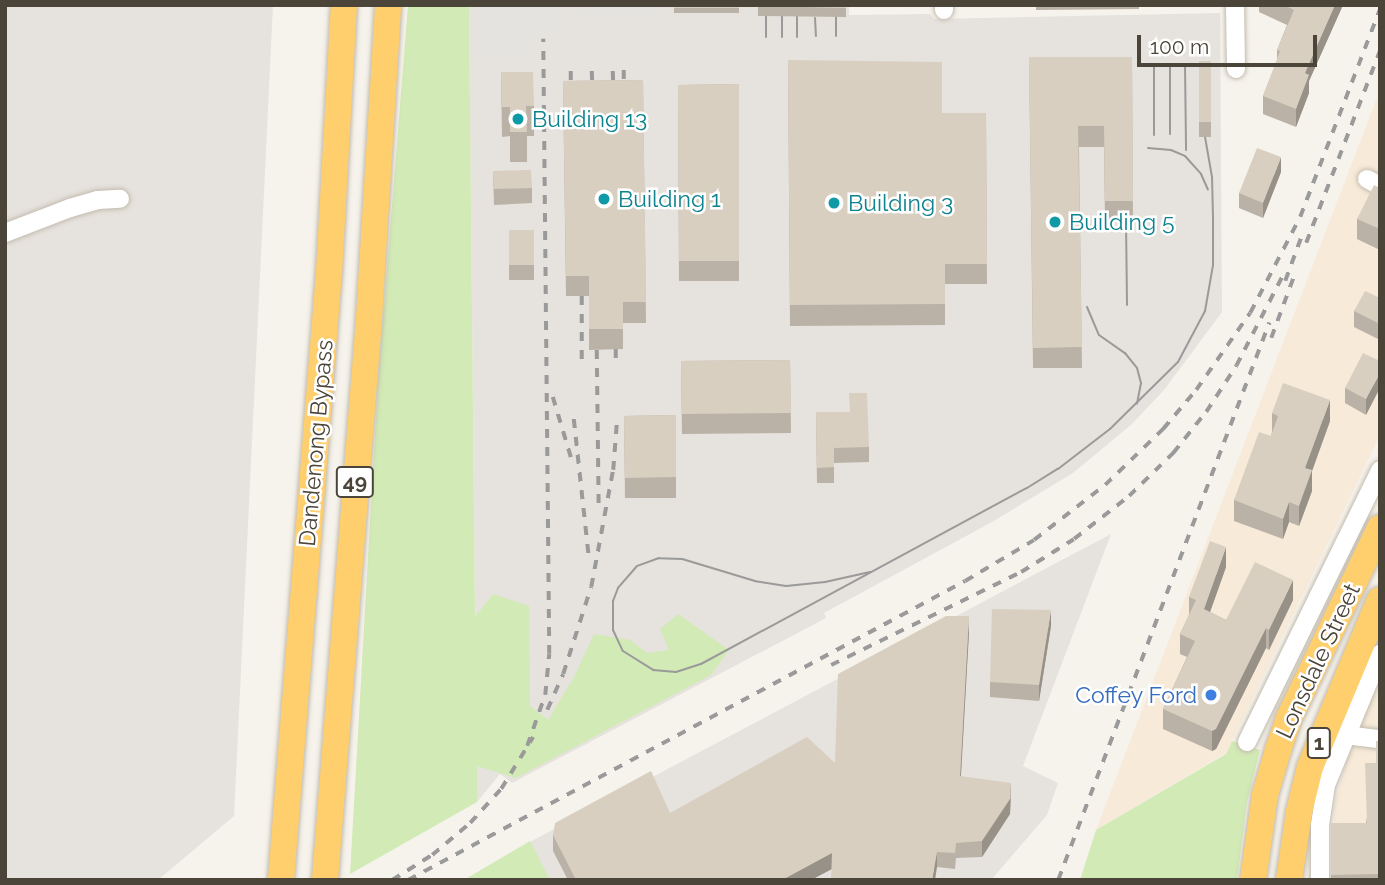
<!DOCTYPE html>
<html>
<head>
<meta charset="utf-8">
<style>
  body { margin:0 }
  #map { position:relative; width:1385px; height:885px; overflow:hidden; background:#f6f3ec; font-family:Raleway,sans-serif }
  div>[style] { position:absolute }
  .commercial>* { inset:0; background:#f7ead8 }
  .industrial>* { inset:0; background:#e6e2dd }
  .green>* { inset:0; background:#d2eab5 }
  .parking>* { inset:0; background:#e5e3e0 }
  .roads { filter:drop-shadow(0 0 2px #c2bbae) drop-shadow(0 0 2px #c2bbae) }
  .minor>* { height:18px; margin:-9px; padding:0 9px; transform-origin:9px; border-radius:9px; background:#fff }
  .highway>* { height:26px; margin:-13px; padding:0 13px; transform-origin:13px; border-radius:13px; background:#ffcf6e }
  .tram>* { height:2px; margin:-1px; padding:0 1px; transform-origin:1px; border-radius:1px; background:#9a9a9a }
  .rail>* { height:3.5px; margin-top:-1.75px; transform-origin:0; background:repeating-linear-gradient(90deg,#9a9a9a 0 9px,transparent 0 18px) }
  .wall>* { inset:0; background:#bab2a6 }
  .shaded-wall>* { inset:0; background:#979187 }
  .building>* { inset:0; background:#d8cfc1 }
  .dots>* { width:19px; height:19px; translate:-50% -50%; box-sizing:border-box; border:4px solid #fff; border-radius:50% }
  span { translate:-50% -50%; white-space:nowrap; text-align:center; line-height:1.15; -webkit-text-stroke:5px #fff; paint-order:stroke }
  .shield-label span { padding:2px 5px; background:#fff; border:2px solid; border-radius:5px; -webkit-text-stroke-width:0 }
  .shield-label { font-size:21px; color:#4b4439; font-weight:700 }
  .culture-label { font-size:23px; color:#0d838f }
  .left { translate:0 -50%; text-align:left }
  .street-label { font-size:23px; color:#4b4439 }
  .shop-label { font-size:23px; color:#366cbe }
  .right { translate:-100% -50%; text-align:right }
  .frame { position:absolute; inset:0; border:7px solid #4b4439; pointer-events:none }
  .scale { position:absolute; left:1137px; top:35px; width:180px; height:32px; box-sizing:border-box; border:4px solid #4b4439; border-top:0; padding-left:9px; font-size:21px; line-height:24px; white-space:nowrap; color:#4b4439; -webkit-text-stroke:5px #fff; paint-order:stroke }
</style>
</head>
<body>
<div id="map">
  <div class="commercial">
    <i style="clip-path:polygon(1380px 90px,1380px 435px,1226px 753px,1096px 830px)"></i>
    <i style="clip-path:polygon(1380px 677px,1380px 880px,1332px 880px,1335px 801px,1358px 721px)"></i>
  </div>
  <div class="industrial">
    <i style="clip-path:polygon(5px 5px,273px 5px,234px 816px,158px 880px,5px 880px)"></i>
    <i style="clip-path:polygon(469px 5px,849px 5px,849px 15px,930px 14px,934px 19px,1220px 13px,1222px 312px,1164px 390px,1132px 424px,1073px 473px,992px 522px,824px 613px,826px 618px,512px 783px,500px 774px,477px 802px)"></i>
    <i style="clip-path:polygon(1111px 534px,1023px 766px,1058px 783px,1047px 815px,991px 880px,548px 880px,528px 843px)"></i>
  </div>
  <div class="green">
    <i style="clip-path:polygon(408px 5px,469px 5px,475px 617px,493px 594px,529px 606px,530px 706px,548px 720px,574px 677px,594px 634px,630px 640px,647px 653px,669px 650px,660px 629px,678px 614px,729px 650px,711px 675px,516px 778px,477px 766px,477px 802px,350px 874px,378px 381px)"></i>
    <i style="clip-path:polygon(1232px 741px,1260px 750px,1247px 803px,1237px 880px,1080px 880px,1096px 830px,1226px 754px)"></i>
    <i style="clip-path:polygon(530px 841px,550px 880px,464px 880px)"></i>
  </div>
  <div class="parking">
    <i style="clip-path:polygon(477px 5px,565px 5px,560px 36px,532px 37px,531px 55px,477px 57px)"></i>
    <i style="clip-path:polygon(581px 5px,659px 5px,659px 17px,579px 20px)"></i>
  </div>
  <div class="roads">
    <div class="minor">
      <i style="left:1235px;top:5px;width:64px;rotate:89.1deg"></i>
      <i style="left:944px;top:10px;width:5px;rotate:-90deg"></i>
      <i style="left:1367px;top:179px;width:15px;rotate:28deg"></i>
      <i style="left:5px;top:233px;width:70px;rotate:-21deg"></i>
      <i style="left:70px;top:208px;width:29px;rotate:-16deg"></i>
      <i style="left:98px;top:200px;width:22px;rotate:-3deg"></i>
      <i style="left:1345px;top:735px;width:35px;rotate:7deg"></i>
      <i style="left:1247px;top:742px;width:303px;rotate:-63.9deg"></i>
      <i style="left:1320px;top:880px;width:55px;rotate:-90deg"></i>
      <i style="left:1320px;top:825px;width:40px;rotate:-81.5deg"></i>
      <i style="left:1326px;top:785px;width:142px;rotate:-67.6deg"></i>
    </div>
    <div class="highway">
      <i style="left:281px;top:880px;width:610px;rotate:-85.49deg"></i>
      <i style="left:329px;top:272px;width:267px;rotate:-86.8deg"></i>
      <i style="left:325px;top:880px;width:564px;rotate:-85.52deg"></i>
      <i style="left:369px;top:318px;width:314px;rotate:-86.5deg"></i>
      <i style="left:1253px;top:880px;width:86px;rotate:-82deg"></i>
      <i style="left:1265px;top:795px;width:47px;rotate:-73.9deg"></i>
      <i style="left:1278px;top:750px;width:34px;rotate:-71deg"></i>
      <i style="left:1289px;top:718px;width:211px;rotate:-64.4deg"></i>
      <i style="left:1289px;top:880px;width:69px;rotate:-81.6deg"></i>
      <i style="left:1299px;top:812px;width:46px;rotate:-76.3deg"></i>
      <i style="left:1310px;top:767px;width:181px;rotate:-67.3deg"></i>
    </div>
  </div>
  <div class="tram">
    <i style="left:766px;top:16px;width:21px;rotate:90deg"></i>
    <i style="left:782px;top:16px;width:21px;rotate:90deg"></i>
    <i style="left:797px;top:16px;width:21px;rotate:90deg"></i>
    <i style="left:836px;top:17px;width:19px;rotate:90deg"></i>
    <i style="left:815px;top:18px;width:18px;rotate:87deg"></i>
    <i style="left:1170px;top:64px;width:70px;rotate:90deg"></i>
    <i style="left:1185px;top:64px;width:86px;rotate:89.3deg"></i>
    <i style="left:1154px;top:65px;width:70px;rotate:90deg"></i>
    <i style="left:1148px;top:148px;width:23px;rotate:5deg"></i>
    <i style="left:1171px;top:150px;width:15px;rotate:23deg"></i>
    <i style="left:1185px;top:156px;width:24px;rotate:48deg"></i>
    <i style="left:1201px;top:174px;width:17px;rotate:66deg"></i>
    <i style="left:1126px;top:221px;width:84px;rotate:89.3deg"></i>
    <i style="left:1087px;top:307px;width:30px;rotate:67deg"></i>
    <i style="left:1099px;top:335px;width:32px;rotate:35deg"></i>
    <i style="left:1125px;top:353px;width:19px;rotate:51deg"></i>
    <i style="left:1137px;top:368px;width:16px;rotate:75deg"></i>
    <i style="left:1141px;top:383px;width:21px;rotate:101deg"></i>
    <i style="left:870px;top:572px;width:46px;rotate:167.5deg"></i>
    <i style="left:825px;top:582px;width:39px;rotate:174deg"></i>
    <i style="left:786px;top:586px;width:31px;rotate:-171deg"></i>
    <i style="left:755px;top:581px;width:76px;rotate:-163.2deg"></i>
    <i style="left:682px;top:559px;width:23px;rotate:-178deg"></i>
    <i style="left:659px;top:558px;width:23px;rotate:160deg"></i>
    <i style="left:637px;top:566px;width:29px;rotate:131deg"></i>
    <i style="left:618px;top:588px;width:14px;rotate:111deg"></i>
    <i style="left:613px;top:601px;width:29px;rotate:90deg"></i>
    <i style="left:613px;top:630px;width:23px;rotate:65deg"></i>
    <i style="left:623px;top:651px;width:36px;rotate:32deg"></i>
    <i style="left:653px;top:670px;width:23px;rotate:5deg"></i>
    <i style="left:676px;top:672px;width:26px;rotate:-18deg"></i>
    <i style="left:701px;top:664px;width:370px;rotate:-28.4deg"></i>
    <i style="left:1027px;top:488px;width:36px;rotate:-32deg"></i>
    <i style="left:1058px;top:469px;width:66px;rotate:-37.6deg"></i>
    <i style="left:1110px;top:429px;width:95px;rotate:-44.6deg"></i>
    <i style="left:1178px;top:362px;width:58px;rotate:-62.1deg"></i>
    <i style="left:1205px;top:311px;width:47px;rotate:-80.1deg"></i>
    <i style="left:1213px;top:265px;width:48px;rotate:-90deg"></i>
    <i style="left:1213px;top:217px;width:40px;rotate:-91.4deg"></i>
    <i style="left:1212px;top:177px;width:41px;rotate:-99.9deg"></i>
  </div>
  <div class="rail">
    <i style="left:624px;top:70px;width:30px;rotate:90deg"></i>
    <i style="left:571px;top:71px;width:30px;rotate:90deg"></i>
    <i style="left:592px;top:71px;width:30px;rotate:88deg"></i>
    <i style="left:613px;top:71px;width:29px;rotate:88deg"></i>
    <i style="left:1306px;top:243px;width:207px;rotate:-69deg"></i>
    <i style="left:1285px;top:281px;width:52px;rotate:-69.8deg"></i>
    <i style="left:582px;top:296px;width:71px;rotate:90deg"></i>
    <i style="left:1271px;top:338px;width:69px;rotate:-69.7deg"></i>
    <i style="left:616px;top:349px;width:18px;rotate:90deg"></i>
    <i style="left:597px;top:350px;width:155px;rotate:89.3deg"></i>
    <i style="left:553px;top:397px;width:63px;rotate:73.3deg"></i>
    <i style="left:574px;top:419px;width:139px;rotate:83.8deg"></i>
    <i style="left:831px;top:665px;width:212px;rotate:-26.1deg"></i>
    <i style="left:1021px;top:572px;width:62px;rotate:-31.9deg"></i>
    <i style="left:1074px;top:539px;width:70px;rotate:-38deg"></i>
    <i style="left:1129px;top:496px;width:62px;rotate:-44.3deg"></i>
    <i style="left:1173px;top:453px;width:53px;rotate:-51.2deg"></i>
    <i style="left:1206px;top:412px;width:55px;rotate:-56.9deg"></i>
    <i style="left:1236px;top:366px;width:107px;rotate:-62.7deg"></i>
    <i style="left:547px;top:710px;width:39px;rotate:-66deg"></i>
    <i style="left:563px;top:674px;width:91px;rotate:-72.2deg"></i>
    <i style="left:591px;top:587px;width:119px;rotate:-79.4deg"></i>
    <i style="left:613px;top:470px;width:52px;rotate:-85.6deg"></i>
    <i style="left:527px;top:746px;width:54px;rotate:-70.6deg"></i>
    <i style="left:545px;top:695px;width:41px;rotate:-84.4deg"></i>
    <i style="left:549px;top:654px;width:615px;rotate:-90.56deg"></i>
    <i style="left:392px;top:880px;width:47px;rotate:-32deg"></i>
    <i style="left:432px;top:855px;width:50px;rotate:-40.1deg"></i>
    <i style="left:470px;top:823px;width:46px;rotate:-47.6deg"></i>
    <i style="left:501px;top:789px;width:61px;rotate:-58.4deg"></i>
    <i style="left:408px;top:880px;width:632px;rotate:-28.23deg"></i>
    <i style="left:965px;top:581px;width:80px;rotate:-30.7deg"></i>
    <i style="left:1034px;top:540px;width:90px;rotate:-37.8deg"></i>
    <i style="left:1105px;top:485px;width:81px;rotate:-44deg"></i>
    <i style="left:1163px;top:429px;width:51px;rotate:-49.8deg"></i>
    <i style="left:1196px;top:390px;width:94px;rotate:-55deg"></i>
    <i style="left:1250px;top:313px;width:108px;rotate:-62.5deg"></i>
    <i style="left:1300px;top:217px;width:223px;rotate:-69deg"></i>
    <i style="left:1058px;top:880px;width:596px;rotate:-69.25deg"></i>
  </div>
  <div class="wall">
    <i style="clip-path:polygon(674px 5px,739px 5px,739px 13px,674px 13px)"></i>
    <i style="clip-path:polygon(758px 5px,846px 5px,846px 17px,758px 16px)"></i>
    <i style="clip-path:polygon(1036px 5px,1139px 5px,1139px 9px,1036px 10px)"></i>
    <i style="clip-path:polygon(1259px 5px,1343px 5px,1309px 81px,1309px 93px,1296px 127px,1263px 114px,1263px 96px,1277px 61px,1277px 50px,1287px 25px,1259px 12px)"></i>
    <i style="clip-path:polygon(1029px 57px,1132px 57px,1133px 221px,1105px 221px,1104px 147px,1079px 147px,1082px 368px,1033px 368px)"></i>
    <i style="clip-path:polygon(788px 60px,942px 113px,986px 113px,987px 284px,945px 284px,945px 325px,790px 326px)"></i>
    <i style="clip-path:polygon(1199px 61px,1211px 61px,1211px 137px,1199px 137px)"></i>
    <i style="clip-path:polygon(501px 72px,534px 106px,534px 136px,527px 136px,527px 162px,510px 162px,510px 136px,502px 137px)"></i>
    <i style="clip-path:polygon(643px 80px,646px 323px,623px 323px,623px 349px,589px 350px,589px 296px,566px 296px,563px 81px)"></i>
    <i style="clip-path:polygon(739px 84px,739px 281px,679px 281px,678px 85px)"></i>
    <i style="clip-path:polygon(493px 171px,532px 188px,532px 203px,494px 205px)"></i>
    <i style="clip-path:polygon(1281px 172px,1263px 218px,1239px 208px,1239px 193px)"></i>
    <i style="clip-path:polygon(1380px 188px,1380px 250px,1357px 239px,1357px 219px)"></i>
    <i style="clip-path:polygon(509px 230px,534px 230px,534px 280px,509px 280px)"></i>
    <i style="clip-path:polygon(1380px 298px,1380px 340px,1354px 327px,1354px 311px)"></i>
    <i style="clip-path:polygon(790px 360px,791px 433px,682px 434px,681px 361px)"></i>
    <i style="clip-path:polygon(1380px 361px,1366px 415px,1345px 403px,1345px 388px)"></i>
    <i style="clip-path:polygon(816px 412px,869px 447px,869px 462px,834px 463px,834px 483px,817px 483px)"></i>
    <i style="clip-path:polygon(1272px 413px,1330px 421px,1312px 471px,1312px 491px,1299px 526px,1289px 522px,1283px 539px,1234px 521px,1234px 500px,1271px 436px,1272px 432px)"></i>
    <i style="clip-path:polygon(676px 415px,676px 498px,625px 498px,624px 416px)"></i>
    <i style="clip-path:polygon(1226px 567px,1210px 612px,1226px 620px,1293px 600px,1269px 650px,1266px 648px,1216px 749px,1212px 751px,1163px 729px,1163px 709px,1187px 657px,1180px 654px,1180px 634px,1189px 615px,1189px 597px)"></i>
    <i style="clip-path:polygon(1051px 626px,1039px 701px,990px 697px,990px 682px)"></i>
    <i style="clip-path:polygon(969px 632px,961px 776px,1011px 799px,1010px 814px,982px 857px,956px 858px,955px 869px,937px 867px,831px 869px,811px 880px,568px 880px,553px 851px,553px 835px,670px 813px,835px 763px)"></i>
    <i style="clip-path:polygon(1380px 741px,1380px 880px,1331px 880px,1331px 823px,1366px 823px)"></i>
  </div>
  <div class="shaded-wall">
    <i style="clip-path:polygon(1335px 5px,1343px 5px,1309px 81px,1309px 93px,1296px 127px,1296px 109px,1305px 73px)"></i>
    <i style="clip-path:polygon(1281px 157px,1281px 172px,1263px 218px,1263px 203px)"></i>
    <i style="clip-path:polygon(1380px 373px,1380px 388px,1366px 415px,1366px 399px)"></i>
    <i style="clip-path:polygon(1330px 400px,1330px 421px,1312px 471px,1312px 491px,1299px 526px,1299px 506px,1305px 468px)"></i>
    <i style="clip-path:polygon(1289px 502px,1289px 522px,1283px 539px,1283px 519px)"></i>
    <i style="clip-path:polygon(1226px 547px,1226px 567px,1204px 629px,1204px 609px)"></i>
    <i style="clip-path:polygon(1293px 580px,1293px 600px,1269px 650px,1269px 630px)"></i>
    <i style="clip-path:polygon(1051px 610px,1051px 626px,1039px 701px,1039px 685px)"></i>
    <i style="clip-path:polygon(969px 616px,969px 632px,960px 791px,960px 776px)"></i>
    <i style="clip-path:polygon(1266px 628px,1266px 648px,1216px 749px,1212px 751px,1212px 731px)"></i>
    <i style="clip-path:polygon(1011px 783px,1010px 814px,982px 857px,982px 841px)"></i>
    <i style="clip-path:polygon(937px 852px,937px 867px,935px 880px,932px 880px)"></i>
    <i style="clip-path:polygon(832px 853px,832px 869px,811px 880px,782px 880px)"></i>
  </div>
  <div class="building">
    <i style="clip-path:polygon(674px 5px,739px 5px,739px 8px,674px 8px)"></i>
    <i style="clip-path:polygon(758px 5px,846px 5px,846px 8px,758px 6px)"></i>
    <i style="clip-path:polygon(1284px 5px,1335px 5px,1305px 73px,1309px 75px,1296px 109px,1263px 96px,1280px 51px,1277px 50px,1294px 10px)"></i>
    <i style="clip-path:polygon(1029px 57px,1132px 57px,1133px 201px,1105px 201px,1104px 126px,1078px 126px,1082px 347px,1033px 348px)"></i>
    <i style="clip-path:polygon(788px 60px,942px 62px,942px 113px,986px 113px,987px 264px,945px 264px,945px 304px,790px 305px)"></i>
    <i style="clip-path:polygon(1199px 61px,1211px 61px,1211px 122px,1199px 122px)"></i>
    <i style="clip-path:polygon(501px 72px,533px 72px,534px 106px,526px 106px,527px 132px,510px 132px,510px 107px,502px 107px)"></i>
    <i style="clip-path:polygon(643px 80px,646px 302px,623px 302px,623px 329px,589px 329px,589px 276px,566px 276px,563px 81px)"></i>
    <i style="clip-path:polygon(739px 84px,739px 261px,679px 261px,678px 85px)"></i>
    <i style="clip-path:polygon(1257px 148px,1281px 157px,1263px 203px,1239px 193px)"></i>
    <i style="clip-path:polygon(531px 170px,532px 188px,494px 189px,493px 171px)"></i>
    <i style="clip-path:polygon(1374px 185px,1380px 188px,1380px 229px,1357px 219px)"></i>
    <i style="clip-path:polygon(509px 230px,534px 230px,534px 265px,509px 265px)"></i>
    <i style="clip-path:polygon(1365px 291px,1380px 298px,1380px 324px,1354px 311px)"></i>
    <i style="clip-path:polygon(1363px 353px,1380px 361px,1380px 373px,1366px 399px,1345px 388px)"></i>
    <i style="clip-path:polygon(790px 360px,791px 413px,682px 414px,681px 361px)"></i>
    <i style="clip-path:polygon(1283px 383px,1330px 400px,1305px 468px,1312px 470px,1299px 506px,1289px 502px,1283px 519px,1234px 500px,1259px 432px,1271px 436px,1278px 416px,1272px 413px)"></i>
    <i style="clip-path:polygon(849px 393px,867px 393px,869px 447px,834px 448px,834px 467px,817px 468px,816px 412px,850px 412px)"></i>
    <i style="clip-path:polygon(676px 415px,676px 477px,625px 478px,624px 416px)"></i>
    <i style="clip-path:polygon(1210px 541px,1226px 547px,1204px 609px,1226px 620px,1255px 562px,1293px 580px,1269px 630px,1266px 628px,1216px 729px,1212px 731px,1163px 709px,1195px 641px,1180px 634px,1196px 600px,1189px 597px)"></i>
    <i style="clip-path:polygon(992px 609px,1051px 610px,1039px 685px,990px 682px)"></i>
    <i style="clip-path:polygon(946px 616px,969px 616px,960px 776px,1011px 783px,1010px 799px,982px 841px,956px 843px,955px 853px,937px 852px,932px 880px,831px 880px,832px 853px,782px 880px,576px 880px,553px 835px,555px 823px,651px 771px,670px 813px,807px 737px,835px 763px,838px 674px)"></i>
    <i style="clip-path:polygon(1376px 741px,1380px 741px,1380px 874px,1331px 875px,1331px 823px,1367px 823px,1365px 763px,1376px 763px)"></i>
  </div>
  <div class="dots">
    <i style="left:518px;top:119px;background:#0f9aa8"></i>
    <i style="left:604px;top:199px;background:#0f9aa8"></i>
    <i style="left:834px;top:203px;background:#0f9aa8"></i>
    <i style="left:1055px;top:222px;background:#0f9aa8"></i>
    <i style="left:1211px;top:695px;background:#3f7fe0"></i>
  </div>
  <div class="shield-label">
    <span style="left:355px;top:482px">49</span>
    <span style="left:1319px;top:743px">1</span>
  </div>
  <div class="culture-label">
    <span class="left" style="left:532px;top:119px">Building 13</span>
    <span class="left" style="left:618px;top:199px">Building 1</span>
    <span class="left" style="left:848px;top:203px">Building 3</span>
    <span class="left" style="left:1069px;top:222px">Building 5</span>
  </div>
  <div class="street-label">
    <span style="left:316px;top:443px;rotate:-85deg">Dandenong Bypass</span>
    <span style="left:1318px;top:661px;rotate:-65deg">Lonsdale Street</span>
  </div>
  <div class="shop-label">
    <span class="right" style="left:1197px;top:695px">Coffey Ford</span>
  </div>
  <div class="frame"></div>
  <div class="scale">100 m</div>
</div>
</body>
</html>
